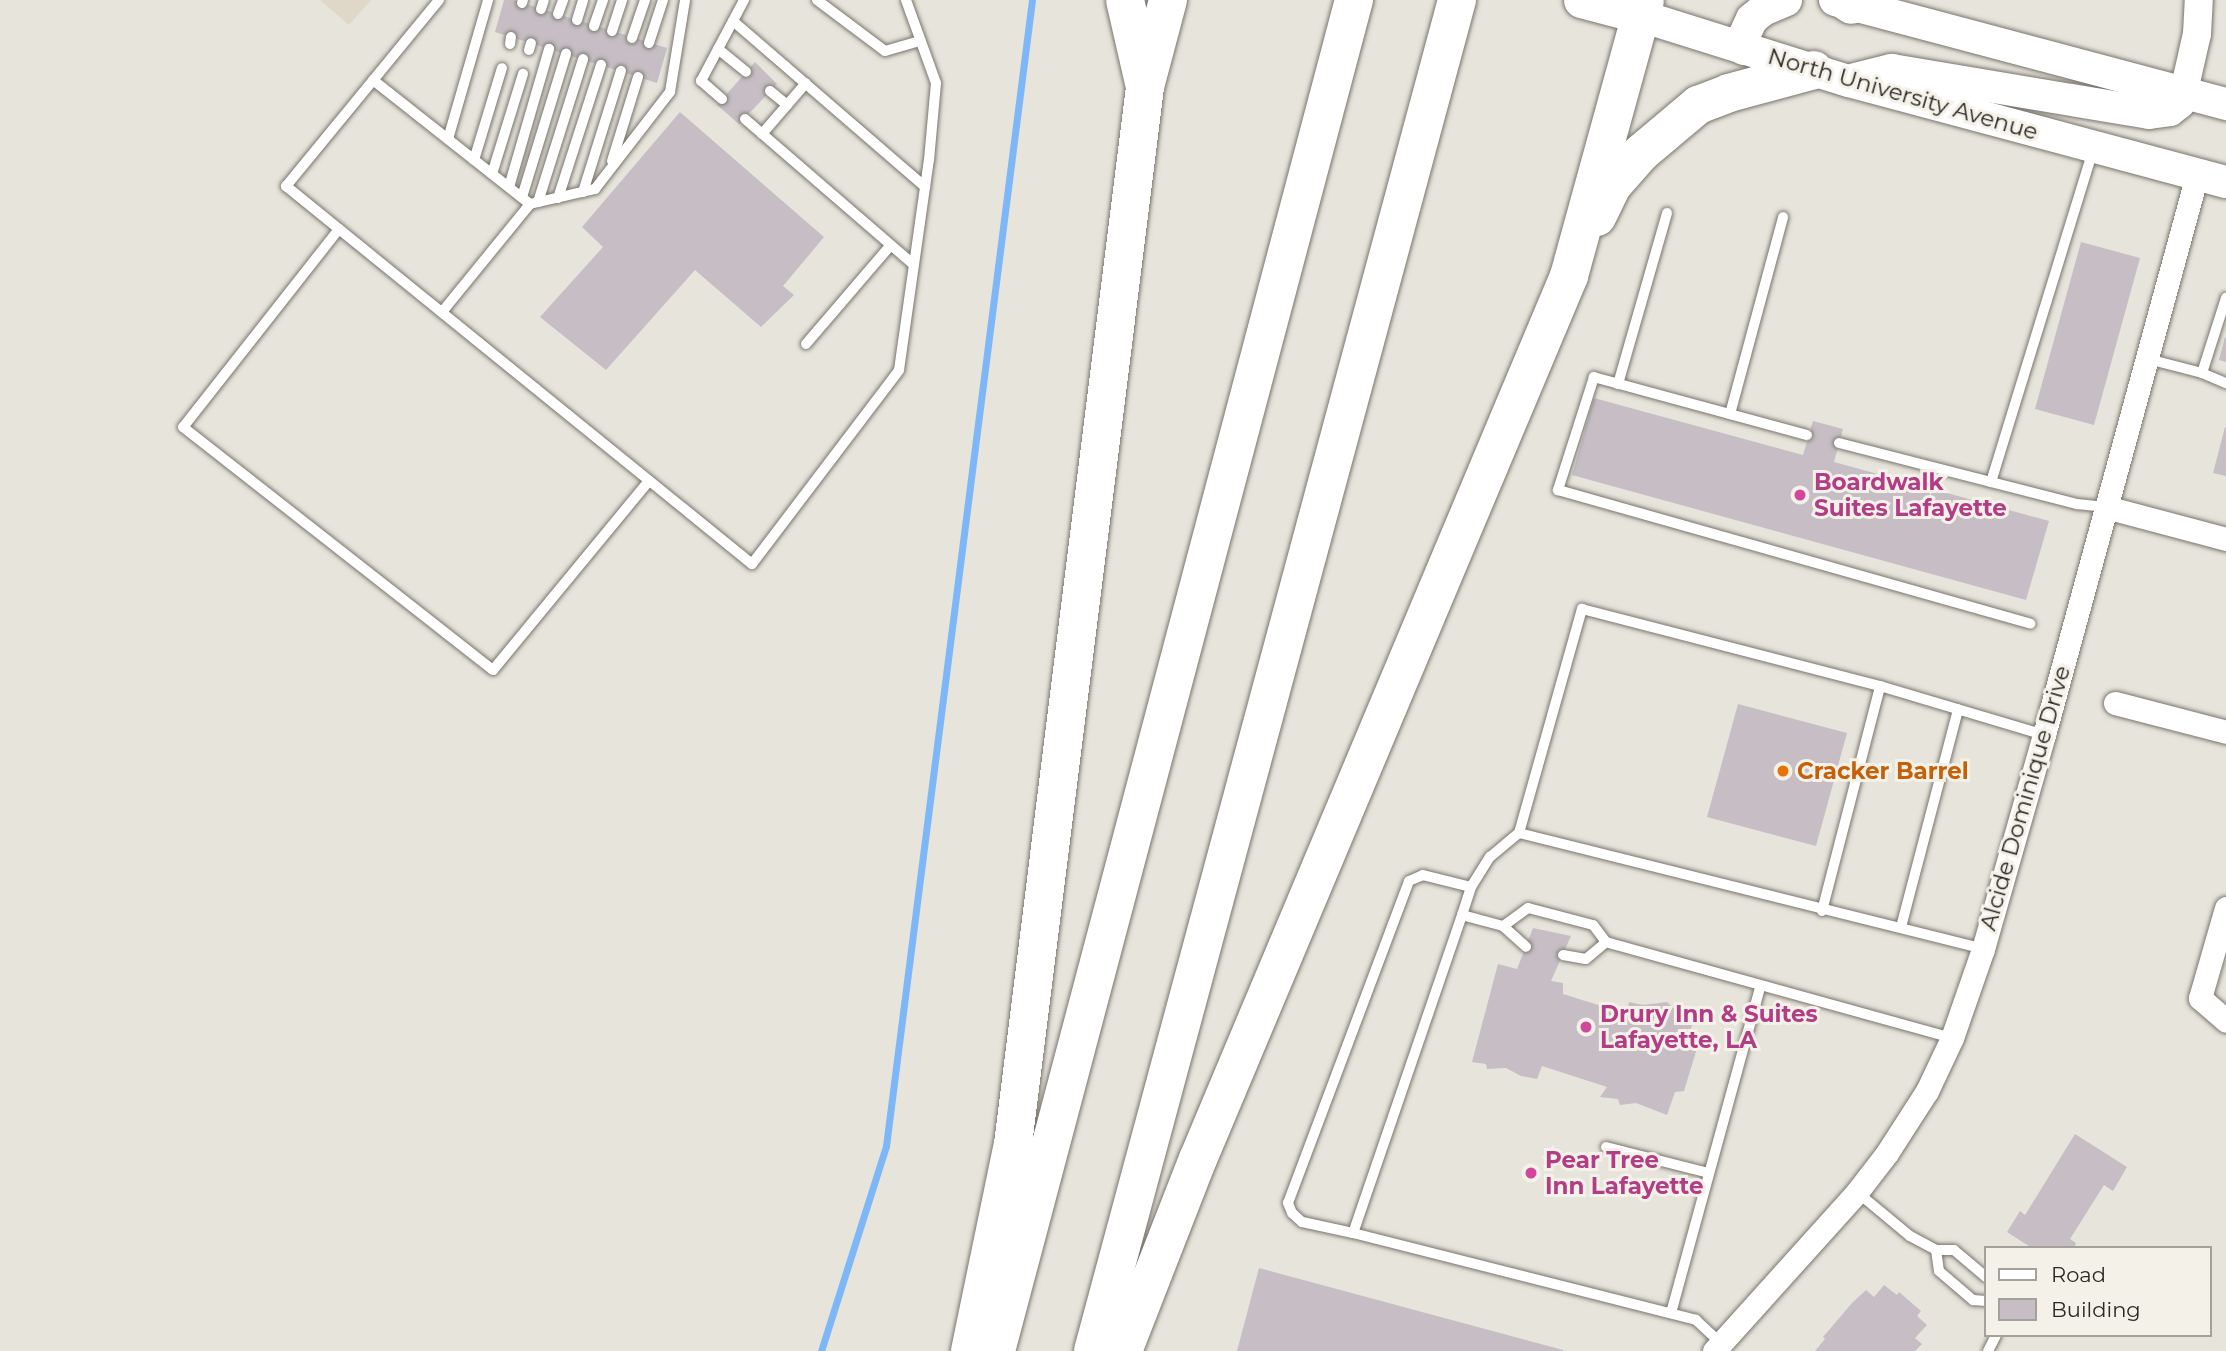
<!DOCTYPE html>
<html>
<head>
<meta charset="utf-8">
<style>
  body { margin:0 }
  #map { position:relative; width:2226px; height:1351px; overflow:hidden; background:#e7e4db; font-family:Montserrat,sans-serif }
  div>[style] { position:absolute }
  .built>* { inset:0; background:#dfd8c9 }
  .stream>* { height:7px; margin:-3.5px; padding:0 3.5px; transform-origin:3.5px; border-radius:3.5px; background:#7db7f7 }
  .building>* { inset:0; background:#c6bec4 }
  .roads { filter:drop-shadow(0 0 2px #78756d) drop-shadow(0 0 2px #78756d) }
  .service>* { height:10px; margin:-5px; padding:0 5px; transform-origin:5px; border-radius:5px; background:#fff }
  .minor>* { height:23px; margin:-11.5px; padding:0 11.5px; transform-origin:11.5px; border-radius:11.5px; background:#fff }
  .tertiary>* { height:28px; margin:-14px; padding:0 14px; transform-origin:14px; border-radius:14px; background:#fff }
  .secondary>* { height:32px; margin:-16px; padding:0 16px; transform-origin:16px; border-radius:16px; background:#fff }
  .primary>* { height:35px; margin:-17.5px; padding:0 17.5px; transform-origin:17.5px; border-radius:17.5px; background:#fff }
  .motorway>* { height:38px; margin:-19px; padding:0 19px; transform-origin:19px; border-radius:19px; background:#fff }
  .dots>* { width:19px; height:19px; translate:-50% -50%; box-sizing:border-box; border:4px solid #f4f1e8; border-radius:50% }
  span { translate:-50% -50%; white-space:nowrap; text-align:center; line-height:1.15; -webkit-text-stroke:6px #f4f1e8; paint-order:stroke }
  .street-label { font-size:23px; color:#2b2926 }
  .hotel-label { font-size:23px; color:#b23c85; font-weight:700 }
  .left { translate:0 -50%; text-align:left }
  .food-label { font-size:23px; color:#c56008; font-weight:700 }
  .legend { position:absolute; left:1984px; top:1246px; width:228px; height:91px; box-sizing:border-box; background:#f4f1e8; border:2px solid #a4a19a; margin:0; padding:9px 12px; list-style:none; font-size:21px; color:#2b2926 }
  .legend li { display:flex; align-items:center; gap:14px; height:35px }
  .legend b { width:35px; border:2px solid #a4a19a }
</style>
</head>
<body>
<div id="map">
  <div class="built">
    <i style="clip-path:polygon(320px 0,371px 0,349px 25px)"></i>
  </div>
  <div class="stream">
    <i style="left:821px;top:1351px;width:215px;rotate:-72.4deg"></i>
    <i style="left:886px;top:1146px;width:1155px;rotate:-82.74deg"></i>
  </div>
  <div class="building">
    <i style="clip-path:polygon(504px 0,513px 0,667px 48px,657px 83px,495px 32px)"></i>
    <i style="clip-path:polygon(755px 62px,777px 84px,739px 124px,717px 105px)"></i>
    <i style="clip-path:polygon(680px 112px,824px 237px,783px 286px,794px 295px,761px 327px,695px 270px,606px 370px,540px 317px,603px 247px,582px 227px)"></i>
    <i style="clip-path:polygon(2081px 242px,2140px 258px,2094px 425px,2035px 409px)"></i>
    <i style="clip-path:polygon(2225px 337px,2226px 338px,2226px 362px,2219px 360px)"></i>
    <i style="clip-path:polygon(1594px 398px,1803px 455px,1813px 421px,1843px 429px,1834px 462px,2049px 521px,2026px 600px,1572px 475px)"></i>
    <i style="clip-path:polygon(2225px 427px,2226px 427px,2226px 476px,2213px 473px)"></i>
    <i style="clip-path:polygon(1738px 704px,1847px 733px,1816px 846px,1707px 817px)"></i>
    <i style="clip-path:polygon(1533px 928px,1571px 936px,1551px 981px,1563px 983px,1563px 994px,1627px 1014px,1629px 1002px,1643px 1005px,1667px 1002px,1680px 1014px,1694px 1019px,1687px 1041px,1698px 1045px,1684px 1091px,1675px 1092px,1667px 1115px,1636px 1103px,1620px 1105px,1618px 1099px,1600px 1097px,1607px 1087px,1542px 1066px,1537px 1079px,1521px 1076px,1506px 1068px,1487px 1069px,1486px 1064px,1472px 1062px,1498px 964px,1517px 969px)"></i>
    <i style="clip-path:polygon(2075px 1134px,2127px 1167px,2113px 1191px,2104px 1185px,2070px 1239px,2076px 1243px,2074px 1248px,2032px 1248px,2007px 1232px,2020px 1211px,2025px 1215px)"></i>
    <i style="clip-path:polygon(1259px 1268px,1563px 1350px,1563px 1351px,1237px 1351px)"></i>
    <i style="clip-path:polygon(1884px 1285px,1897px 1295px,1899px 1292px,1921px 1311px,1917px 1316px,1927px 1325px,1915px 1338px,1922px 1344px,1915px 1351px,1815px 1351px,1825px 1339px,1823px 1337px,1852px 1303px,1866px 1290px,1874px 1297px)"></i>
  </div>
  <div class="roads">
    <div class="service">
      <i style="left:439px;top:0;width:241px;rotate:129.4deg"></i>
      <i style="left:286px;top:186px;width:600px;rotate:39.05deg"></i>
      <i style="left:752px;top:564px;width:243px;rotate:-52.8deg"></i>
      <i style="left:899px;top:370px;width:212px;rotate:-81.9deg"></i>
      <i style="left:929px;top:160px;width:77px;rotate:-84.8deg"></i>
      <i style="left:936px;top:83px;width:88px;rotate:-109.9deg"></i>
      <i style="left:817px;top:0;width:85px;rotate:36.9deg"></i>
      <i style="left:885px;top:51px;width:37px;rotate:-16deg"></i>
      <i style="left:522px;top:3px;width:3px;rotate:-72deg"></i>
      <i style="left:541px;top:9px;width:9px;rotate:-72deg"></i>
      <i style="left:558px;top:14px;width:15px;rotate:-70deg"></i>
      <i style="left:577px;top:20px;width:21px;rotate:-73deg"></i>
      <i style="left:733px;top:21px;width:254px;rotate:40.8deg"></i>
      <i style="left:594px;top:26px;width:28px;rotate:-71deg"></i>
      <i style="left:612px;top:31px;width:33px;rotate:-72deg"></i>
      <i style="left:632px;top:38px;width:40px;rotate:-71.1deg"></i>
      <i style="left:649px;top:43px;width:45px;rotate:-72deg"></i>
      <i style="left:510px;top:44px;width:7px;rotate:-82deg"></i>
      <i style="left:718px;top:49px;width:36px;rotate:39deg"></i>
      <i style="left:529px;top:50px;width:7px;rotate:-74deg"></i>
      <i style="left:373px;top:80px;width:200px;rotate:38.3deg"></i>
      <i style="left:530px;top:204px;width:67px;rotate:-13deg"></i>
      <i style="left:595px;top:189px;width:123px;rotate:-52.3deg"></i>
      <i style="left:670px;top:92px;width:93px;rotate:-80.7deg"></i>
      <i style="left:770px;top:91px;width:22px;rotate:39deg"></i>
      <i style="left:722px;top:99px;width:28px;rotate:-139deg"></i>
      <i style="left:701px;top:81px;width:92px;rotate:-62deg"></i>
      <i style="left:745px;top:119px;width:223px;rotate:40.8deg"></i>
      <i style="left:762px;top:134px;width:67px;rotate:-49.2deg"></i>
      <i style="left:448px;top:139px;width:145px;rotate:-73.9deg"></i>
      <i style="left:474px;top:160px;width:96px;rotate:-73.1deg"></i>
      <i style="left:612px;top:161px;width:88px;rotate:-72.8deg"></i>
      <i style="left:492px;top:174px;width:105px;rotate:-72.8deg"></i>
      <i style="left:509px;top:187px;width:144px;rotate:-73.8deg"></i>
      <i style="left:583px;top:192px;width:127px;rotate:-72.6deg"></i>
      <i style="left:522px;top:197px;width:150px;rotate:-72.9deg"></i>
      <i style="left:558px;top:198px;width:140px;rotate:-72.1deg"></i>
      <i style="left:538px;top:202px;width:150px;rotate:-72.5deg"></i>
      <i style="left:339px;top:229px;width:252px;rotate:128.2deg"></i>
      <i style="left:183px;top:427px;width:394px;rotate:38.1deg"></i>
      <i style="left:493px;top:670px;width:245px;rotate:-50.5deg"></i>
      <i style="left:442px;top:312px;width:139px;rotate:-50.8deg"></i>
      <i style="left:806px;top:344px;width:130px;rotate:-49.4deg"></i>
      <i style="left:2148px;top:359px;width:56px;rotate:14.5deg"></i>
      <i style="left:2202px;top:373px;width:26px;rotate:23deg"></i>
      <i style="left:2202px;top:373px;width:79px;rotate:-72.3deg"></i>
      <i style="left:1618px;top:384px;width:178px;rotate:-74deg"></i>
      <i style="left:1730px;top:414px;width:204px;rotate:-74.9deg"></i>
      <i style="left:1807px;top:435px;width:221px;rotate:-164.8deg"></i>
      <i style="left:1594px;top:377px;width:119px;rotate:107.7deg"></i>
      <i style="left:1558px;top:490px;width:491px;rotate:15.8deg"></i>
      <i style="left:1839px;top:443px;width:246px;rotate:14.4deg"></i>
      <i style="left:2077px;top:504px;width:29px;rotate:6deg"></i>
      <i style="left:1991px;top:482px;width:347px;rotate:-72.9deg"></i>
      <i style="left:1519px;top:833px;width:478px;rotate:14deg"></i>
      <i style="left:1822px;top:911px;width:232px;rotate:-75.5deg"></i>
      <i style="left:1462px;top:915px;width:336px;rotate:108.9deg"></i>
      <i style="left:1353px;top:1233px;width:354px;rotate:14.2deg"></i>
      <i style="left:1696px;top:1320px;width:34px;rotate:43deg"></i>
      <i style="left:1503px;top:926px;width:31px;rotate:42deg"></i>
      <i style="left:1901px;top:927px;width:225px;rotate:-75.3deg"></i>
      <i style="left:1563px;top:955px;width:23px;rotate:10deg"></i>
      <i style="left:1586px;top:959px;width:26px;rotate:-40deg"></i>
      <i style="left:1952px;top:1038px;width:359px;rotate:-164.5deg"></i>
      <i style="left:1606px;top:942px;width:21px;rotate:-127deg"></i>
      <i style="left:1593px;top:925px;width:67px;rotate:-165.3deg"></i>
      <i style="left:1528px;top:908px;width:31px;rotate:144deg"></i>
      <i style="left:1503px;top:926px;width:42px;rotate:-165deg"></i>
      <i style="left:1462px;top:915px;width:29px;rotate:-72deg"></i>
      <i style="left:1471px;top:887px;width:36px;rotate:-58deg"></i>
      <i style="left:1490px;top:857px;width:38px;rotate:-40deg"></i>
      <i style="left:1519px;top:833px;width:233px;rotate:-74.3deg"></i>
      <i style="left:1582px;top:609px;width:308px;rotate:14.5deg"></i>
      <i style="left:1880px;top:686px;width:171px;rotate:16.6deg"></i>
      <i style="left:1606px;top:1147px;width:106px;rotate:14.2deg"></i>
      <i style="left:1857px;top:1192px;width:69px;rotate:39.7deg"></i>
      <i style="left:1910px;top:1236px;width:30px;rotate:28deg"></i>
      <i style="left:1936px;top:1250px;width:18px"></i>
      <i style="left:1954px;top:1250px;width:42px;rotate:40.2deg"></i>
      <i style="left:1353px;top:1233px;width:52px;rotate:-167.8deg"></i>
      <i style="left:1302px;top:1222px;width:13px;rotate:-138deg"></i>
      <i style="left:1292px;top:1213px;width:11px;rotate:-112deg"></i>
      <i style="left:1288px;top:1203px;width:344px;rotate:-69.4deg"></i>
      <i style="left:1409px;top:881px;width:15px;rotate:-23deg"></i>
      <i style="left:1423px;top:875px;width:49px;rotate:14deg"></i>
      <i style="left:1936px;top:1250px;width:21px;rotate:82deg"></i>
      <i style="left:1939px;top:1271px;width:45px;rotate:40.5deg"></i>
      <i style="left:1973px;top:1300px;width:13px;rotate:4deg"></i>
      <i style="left:1671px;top:1313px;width:338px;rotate:-74.7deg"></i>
      <i style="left:1988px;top:1351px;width:18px;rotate:-63deg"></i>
    </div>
    <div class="minor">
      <i style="left:2106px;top:507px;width:124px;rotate:14.9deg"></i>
      <i style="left:2115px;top:703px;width:115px;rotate:14.6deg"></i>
      <i style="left:2226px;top:908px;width:94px;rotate:106.1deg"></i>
      <i style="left:2200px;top:998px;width:35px;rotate:41deg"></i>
      <i style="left:1714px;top:1351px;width:214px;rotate:-48deg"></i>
      <i style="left:1857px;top:1192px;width:49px;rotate:-52.4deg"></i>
      <i style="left:1887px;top:1153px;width:74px;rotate:-57.2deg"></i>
      <i style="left:1927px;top:1091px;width:59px;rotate:-64.7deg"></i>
      <i style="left:1952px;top:1038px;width:94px;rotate:-70.8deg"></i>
      <i style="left:1983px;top:949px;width:223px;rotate:-74.1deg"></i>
      <i style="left:2044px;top:735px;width:581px;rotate:-74.72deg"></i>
    </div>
    <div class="tertiary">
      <i style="left:2184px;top:91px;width:58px;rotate:-77.2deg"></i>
      <i style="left:2197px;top:34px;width:34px;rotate:-87deg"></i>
    </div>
    <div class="secondary">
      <i style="left:1835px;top:0;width:405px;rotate:14.9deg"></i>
      <i style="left:1641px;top:16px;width:218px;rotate:17.4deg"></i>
      <i style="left:1849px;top:81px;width:390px;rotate:15deg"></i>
      <i style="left:1744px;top:49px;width:11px;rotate:-95deg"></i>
      <i style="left:1743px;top:38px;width:21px;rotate:-65deg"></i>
      <i style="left:1752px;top:19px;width:14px;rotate:-39deg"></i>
      <i style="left:1763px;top:10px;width:25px;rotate:-23deg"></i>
      <i style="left:1855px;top:79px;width:38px;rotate:-14deg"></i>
      <i style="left:1892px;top:70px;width:261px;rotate:9.5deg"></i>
      <i style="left:2149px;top:113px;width:21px;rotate:-8deg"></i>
      <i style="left:2170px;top:110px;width:11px;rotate:-38deg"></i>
      <i style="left:2179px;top:103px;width:13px;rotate:-67deg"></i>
    </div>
    <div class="primary">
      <i style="left:1581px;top:0;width:62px;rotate:14.9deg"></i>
    </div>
    <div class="motorway">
      <i style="left:1125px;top:0;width:85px;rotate:77.1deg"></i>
      <i style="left:1844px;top:0;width:9px;rotate:32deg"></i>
      <i style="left:1597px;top:217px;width:34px;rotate:-64deg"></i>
      <i style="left:1612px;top:186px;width:44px;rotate:-48.7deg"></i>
      <i style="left:1641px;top:153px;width:75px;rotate:-40.1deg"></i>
      <i style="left:1698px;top:105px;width:33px;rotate:-21deg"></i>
      <i style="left:1729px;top:93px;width:88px;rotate:-15.1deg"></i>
      <i style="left:970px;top:1351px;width:211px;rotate:-78.3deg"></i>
      <i style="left:1013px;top:1144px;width:1065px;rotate:-82.88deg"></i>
      <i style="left:1145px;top:87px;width:90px;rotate:-75.2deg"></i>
      <i style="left:996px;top:1351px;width:1398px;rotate:-75.16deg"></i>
      <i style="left:1093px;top:1351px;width:1399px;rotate:-74.92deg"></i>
      <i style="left:1123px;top:1351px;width:206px;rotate:-68.7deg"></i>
      <i style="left:1198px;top:1159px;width:958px;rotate:-67.21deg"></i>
      <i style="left:1569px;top:276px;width:286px;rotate:-74.6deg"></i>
    </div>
  </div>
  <div class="dots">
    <i style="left:1800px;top:495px;background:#d1479c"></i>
    <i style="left:1783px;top:771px;background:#e8710a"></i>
    <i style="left:1586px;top:1027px;background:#d1479c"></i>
    <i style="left:1531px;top:1173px;background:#d1479c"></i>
  </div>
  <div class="street-label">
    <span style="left:1903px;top:94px;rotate:16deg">North University Avenue</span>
    <span style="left:2025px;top:798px;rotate:-74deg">Alcide Dominique Drive</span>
  </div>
  <div class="hotel-label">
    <span class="left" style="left:1814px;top:495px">Boardwalk<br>Suites Lafayette</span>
    <span class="left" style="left:1600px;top:1027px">Drury Inn &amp; Suites<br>Lafayette, LA</span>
    <span class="left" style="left:1545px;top:1173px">Pear Tree<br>Inn Lafayette</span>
  </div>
  <div class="food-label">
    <span class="left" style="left:1797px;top:771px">Cracker Barrel</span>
  </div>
  <ul class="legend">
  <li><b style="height:9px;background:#fff"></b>Road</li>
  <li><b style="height:19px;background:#c6bec4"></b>Building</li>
  </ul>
</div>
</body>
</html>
